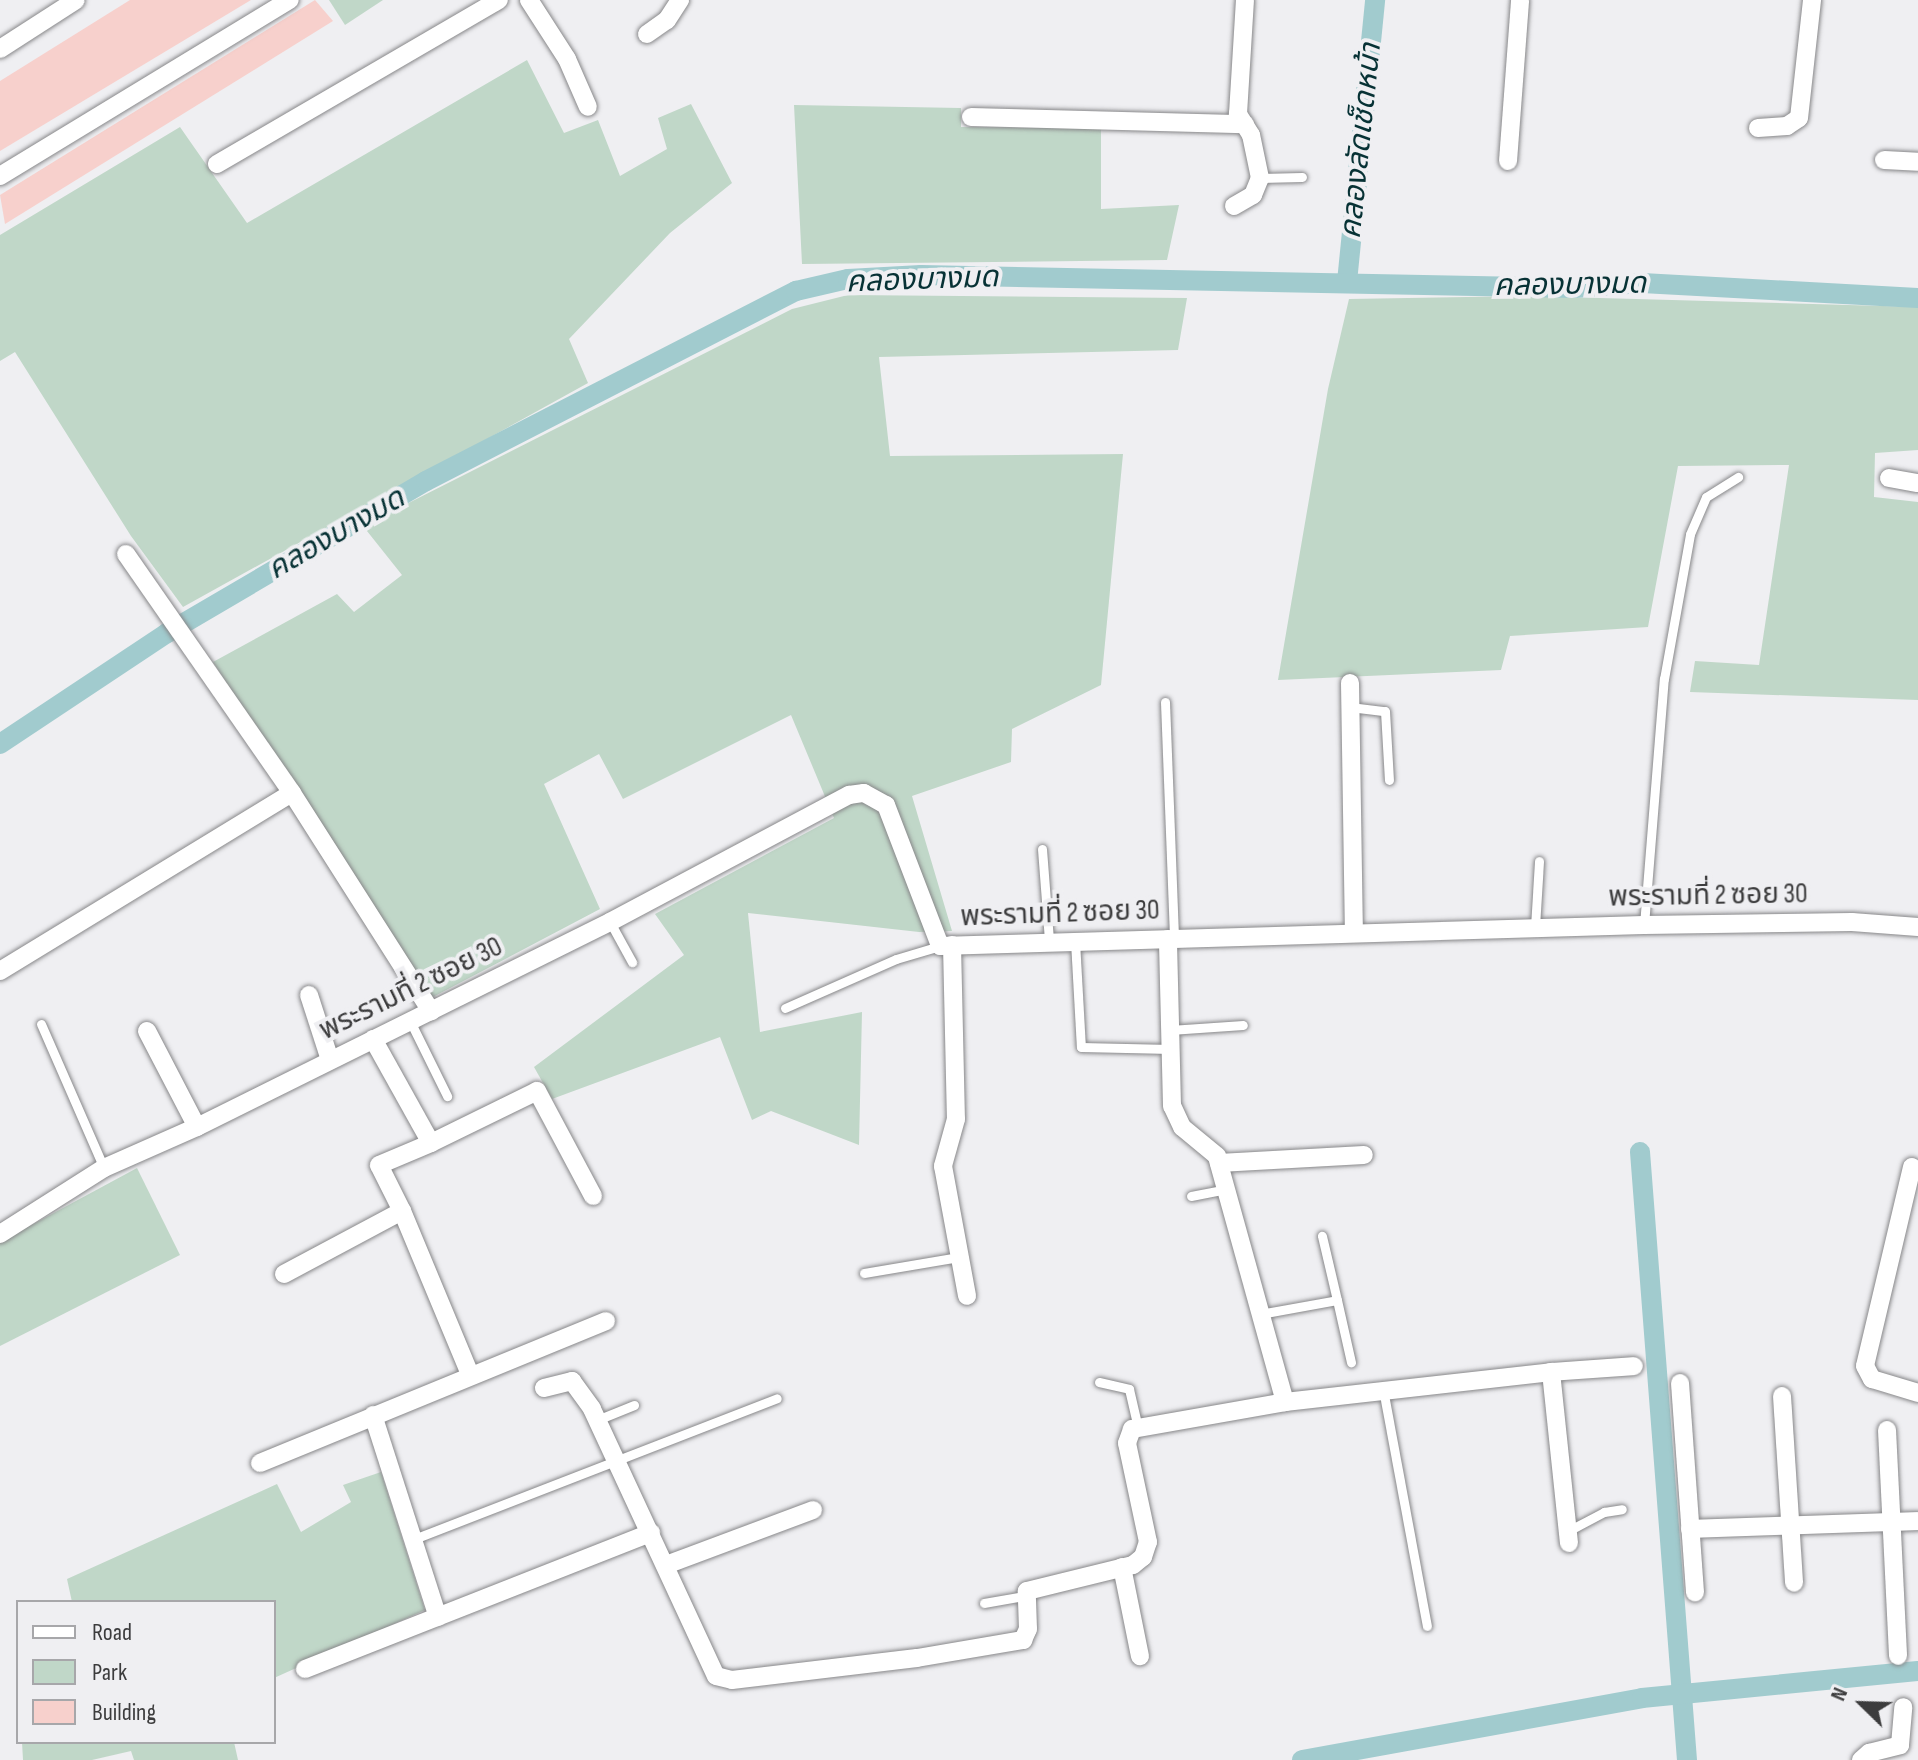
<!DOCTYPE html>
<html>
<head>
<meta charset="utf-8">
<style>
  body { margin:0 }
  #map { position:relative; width:1918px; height:1760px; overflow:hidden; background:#efeff2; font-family:"Sofia Sans Condensed","Noto Sans Thai",sans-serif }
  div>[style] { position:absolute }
  .green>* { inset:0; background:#c0d7c8 }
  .canal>* { height:20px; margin:-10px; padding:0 10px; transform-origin:10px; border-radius:10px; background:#a1cbce }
  .building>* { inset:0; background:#f7d0cc }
  .roads { filter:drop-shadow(0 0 2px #878789) drop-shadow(0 0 2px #878789) }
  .lane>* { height:9px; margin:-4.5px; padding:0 4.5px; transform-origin:4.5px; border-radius:4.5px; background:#fff }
  .street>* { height:18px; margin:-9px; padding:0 9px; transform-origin:9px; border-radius:9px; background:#fff }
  span { translate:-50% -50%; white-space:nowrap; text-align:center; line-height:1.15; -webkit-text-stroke:8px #efeff2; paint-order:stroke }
  .street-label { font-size:28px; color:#3c3c3d }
  .water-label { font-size:30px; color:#073235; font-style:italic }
  .legend { position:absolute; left:16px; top:1600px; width:260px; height:144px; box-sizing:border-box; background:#efeff2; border:2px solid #a7a7aa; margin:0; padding:10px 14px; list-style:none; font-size:24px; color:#3c3c3d }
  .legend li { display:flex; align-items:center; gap:16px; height:40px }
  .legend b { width:40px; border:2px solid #a7a7aa }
  .north { position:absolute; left:1822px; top:1664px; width:80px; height:80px; -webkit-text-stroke:6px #efeff2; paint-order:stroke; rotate:293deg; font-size:22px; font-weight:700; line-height:32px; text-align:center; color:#3c3c3d }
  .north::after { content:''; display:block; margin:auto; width:28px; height:36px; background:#3c3c3d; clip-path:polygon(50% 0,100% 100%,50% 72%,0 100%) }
</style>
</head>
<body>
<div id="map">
  <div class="green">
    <i style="clip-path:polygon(329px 0,383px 0,345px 25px)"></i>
    <i style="clip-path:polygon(527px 60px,564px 133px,598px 120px,620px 176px,667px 149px,658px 118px,691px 104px,732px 183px,670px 233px,569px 339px,588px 383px,183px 607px,131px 536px,15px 352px,0 361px,0 235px,180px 127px,247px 223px)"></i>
    <i style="clip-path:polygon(794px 105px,961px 108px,961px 127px,1101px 128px,1101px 209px,1179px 205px,1167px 260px,802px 264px)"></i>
    <i style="clip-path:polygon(848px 295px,1187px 298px,1178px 350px,879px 357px,890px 456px,1123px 454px,1101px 685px,1012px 729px,1011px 762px,912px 796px,952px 931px,919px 932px,748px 913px,760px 1032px,862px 1012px,859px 1145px,771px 1111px,752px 1120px,720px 1037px,552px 1099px,534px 1067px,684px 955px,655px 914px,834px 818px,791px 715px,623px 799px,599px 754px,544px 784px,600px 909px,431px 998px,213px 662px,337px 594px,354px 612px,402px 575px,363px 526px,792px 309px)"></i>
    <i style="clip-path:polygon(1528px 296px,1918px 307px,1918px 450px,1875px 453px,1874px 497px,1918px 502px,1918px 700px,1690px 692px,1695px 661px,1759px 665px,1789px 465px,1678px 466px,1648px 627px,1510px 636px,1501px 670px,1278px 680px,1328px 389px,1349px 299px)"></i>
    <i style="clip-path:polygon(137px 1168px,180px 1255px,0 1346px,0 1242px)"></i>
    <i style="clip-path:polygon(381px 1472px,425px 1610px,274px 1678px,274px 1602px,72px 1602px,67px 1579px,277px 1484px,301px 1532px,351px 1502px,343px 1485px)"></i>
    <i style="clip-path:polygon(22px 1742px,234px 1742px,238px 1760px,134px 1760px,131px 1751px,92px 1760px,23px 1760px)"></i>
  </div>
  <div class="canal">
    <i style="left:1347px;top:282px;width:283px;rotate:-84.3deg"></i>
    <i style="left:0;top:744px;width:201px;rotate:-33.6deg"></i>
    <i style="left:167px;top:633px;width:300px;rotate:-30.4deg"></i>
    <i style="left:426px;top:481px;width:416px;rotate:-27.2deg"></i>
    <i style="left:796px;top:291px;width:53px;rotate:-13deg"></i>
    <i style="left:848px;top:279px;width:73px;rotate:-3.1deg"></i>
    <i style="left:921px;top:275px;width:653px;rotate:1.14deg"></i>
    <i style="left:1574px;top:288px;width:68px;rotate:-4.2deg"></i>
    <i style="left:1642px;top:283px;width:276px;rotate:3.1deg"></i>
    <i style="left:1640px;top:1152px;width:610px;rotate:85.58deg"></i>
    <i style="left:1302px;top:1760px;width:346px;rotate:-10.3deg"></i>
    <i style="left:1642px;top:1698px;width:277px;rotate:-5.6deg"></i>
  </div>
  <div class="building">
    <i style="clip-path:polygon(130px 0,251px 0,0 151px,0 81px)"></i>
    <i style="clip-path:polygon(315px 0,333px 21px,5px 224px,0 195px)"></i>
  </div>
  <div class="roads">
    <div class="lane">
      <i style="left:1260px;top:178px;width:42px;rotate:-1.4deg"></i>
      <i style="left:1165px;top:702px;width:237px;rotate:87.8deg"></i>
      <i style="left:1350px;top:707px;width:35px;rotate:7deg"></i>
      <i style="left:1385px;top:711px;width:69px;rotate:86.7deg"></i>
      <i style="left:1042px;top:849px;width:92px;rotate:85.6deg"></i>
      <i style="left:610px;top:922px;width:46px;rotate:61.2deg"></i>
      <i style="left:1644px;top:925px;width:247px;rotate:-85.4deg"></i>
      <i style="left:1664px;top:679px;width:147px;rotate:-79.8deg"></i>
      <i style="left:1690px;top:534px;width:40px;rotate:-66.6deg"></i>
      <i style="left:1706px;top:497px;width:38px;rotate:-32deg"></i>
      <i style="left:1535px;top:927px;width:66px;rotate:-86.5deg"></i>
      <i style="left:1075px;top:941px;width:106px;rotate:86.8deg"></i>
      <i style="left:1081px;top:1047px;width:90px;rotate:1.3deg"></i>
      <i style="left:785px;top:1008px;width:121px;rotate:-23.8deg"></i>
      <i style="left:896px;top:959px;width:46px;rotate:-16.5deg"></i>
      <i style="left:410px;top:1021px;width:84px;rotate:63.7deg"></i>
      <i style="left:41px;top:1024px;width:157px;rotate:66.4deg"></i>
      <i style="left:1170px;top:1030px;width:73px;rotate:-3.9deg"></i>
      <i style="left:1191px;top:1196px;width:36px;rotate:-11deg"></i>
      <i style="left:864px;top:1273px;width:96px;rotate:-9.6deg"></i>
      <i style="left:1337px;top:1300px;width:64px;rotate:77.3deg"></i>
      <i style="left:1260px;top:1314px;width:78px;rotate:-10.3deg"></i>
      <i style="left:1337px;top:1300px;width:66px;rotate:-103.2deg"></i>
      <i style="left:1099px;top:1382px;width:31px;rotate:13deg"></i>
      <i style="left:1129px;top:1389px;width:37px;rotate:77deg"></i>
      <i style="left:1383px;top:1389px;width:241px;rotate:79.5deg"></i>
      <i style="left:597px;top:1420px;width:40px;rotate:-22deg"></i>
      <i style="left:1568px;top:1531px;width:41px;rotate:-27.8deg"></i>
      <i style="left:1604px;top:1512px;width:18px;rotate:-9deg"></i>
      <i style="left:414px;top:1539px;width:389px;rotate:-21.2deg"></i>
      <i style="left:984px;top:1603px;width:41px;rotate:-9.9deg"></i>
    </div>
    <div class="street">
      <i style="left:529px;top:0;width:70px;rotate:57.2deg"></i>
      <i style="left:567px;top:59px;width:52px;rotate:66.4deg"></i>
      <i style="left:647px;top:34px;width:24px;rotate:-35deg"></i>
      <i style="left:667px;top:20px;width:24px;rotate:-57deg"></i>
      <i style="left:0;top:49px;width:90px;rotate:-32.8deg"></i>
      <i style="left:971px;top:117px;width:274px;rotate:1.5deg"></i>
      <i style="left:1758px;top:128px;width:29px;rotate:-4deg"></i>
      <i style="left:1787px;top:126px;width:14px;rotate:-34deg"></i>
      <i style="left:1799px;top:118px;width:119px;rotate:-83.7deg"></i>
      <i style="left:1884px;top:160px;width:34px;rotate:3deg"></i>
      <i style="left:1508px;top:161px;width:161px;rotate:-85.7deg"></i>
      <i style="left:217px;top:164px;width:326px;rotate:-30.2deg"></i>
      <i style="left:0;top:176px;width:339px;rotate:-31.3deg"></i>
      <i style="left:1234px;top:206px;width:22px;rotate:-30deg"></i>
      <i style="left:1253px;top:195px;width:18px;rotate:-68deg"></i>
      <i style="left:1260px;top:178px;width:44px;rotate:-101.8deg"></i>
      <i style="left:1251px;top:135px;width:25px;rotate:-122deg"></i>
      <i style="left:1238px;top:114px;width:114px;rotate:-86.5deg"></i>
      <i style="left:1889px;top:478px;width:29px;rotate:10deg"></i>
      <i style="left:126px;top:554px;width:291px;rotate:55.2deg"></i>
      <i style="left:292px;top:793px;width:259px;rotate:57.5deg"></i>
      <i style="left:1350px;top:683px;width:248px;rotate:89.1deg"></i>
      <i style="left:952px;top:945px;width:174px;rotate:88.7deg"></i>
      <i style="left:956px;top:1119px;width:49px;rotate:105.5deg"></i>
      <i style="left:943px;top:1166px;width:132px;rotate:79.5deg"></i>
      <i style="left:0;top:971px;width:342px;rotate:-31.4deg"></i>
      <i style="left:309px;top:995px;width:68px;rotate:72.1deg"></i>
      <i style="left:147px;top:1031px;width:108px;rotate:62.5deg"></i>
      <i style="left:373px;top:1039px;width:119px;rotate:60.9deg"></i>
      <i style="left:431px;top:1143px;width:118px;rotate:-26.1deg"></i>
      <i style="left:537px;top:1091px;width:119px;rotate:61.9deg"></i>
      <i style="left:1219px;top:1163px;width:145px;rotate:-3.2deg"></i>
      <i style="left:1912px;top:1167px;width:204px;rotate:103.3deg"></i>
      <i style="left:1865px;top:1366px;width:15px;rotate:62deg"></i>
      <i style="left:1872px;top:1379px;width:48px;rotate:16.9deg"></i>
      <i style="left:402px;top:1211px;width:177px;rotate:67.4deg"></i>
      <i style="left:0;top:1234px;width:123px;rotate:-32.4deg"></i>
      <i style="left:104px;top:1168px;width:102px;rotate:-23.8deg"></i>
      <i style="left:197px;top:1127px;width:461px;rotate:-26.4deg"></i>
      <i style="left:610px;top:922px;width:271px;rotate:-28deg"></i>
      <i style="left:849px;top:795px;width:15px;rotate:-8deg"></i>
      <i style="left:864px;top:793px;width:25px;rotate:29deg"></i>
      <i style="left:886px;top:805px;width:151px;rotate:69deg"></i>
      <i style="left:940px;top:946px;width:704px;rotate:-1.71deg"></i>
      <i style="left:1644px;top:925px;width:208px;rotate:-0.8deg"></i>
      <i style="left:1852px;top:922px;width:66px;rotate:4.3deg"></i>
      <i style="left:284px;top:1274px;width:134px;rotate:-28.1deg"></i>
      <i style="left:402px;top:1211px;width:51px;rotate:-116.6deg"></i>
      <i style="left:379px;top:1165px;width:56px;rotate:-22.9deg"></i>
      <i style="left:1551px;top:1372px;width:83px;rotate:-4.1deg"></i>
      <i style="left:1680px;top:1383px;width:210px;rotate:85.9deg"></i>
      <i style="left:544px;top:1388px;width:29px;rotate:-14deg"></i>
      <i style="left:572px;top:1381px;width:34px;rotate:54deg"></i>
      <i style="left:592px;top:1409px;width:294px;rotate:65.1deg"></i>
      <i style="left:716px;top:1676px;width:16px;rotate:14deg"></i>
      <i style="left:732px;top:1680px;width:186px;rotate:-6.8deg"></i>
      <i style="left:917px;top:1658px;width:108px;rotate:-9.6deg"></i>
      <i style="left:1023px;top:1640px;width:12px;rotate:-66deg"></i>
      <i style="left:1028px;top:1629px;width:38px;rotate:-92deg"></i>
      <i style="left:1027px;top:1591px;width:109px;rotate:-13.8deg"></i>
      <i style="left:1133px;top:1565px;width:13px;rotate:-39deg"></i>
      <i style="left:1143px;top:1557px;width:16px;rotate:-72deg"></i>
      <i style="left:1148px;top:1542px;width:101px;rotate:-102deg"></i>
      <i style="left:1127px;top:1443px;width:15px;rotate:-70deg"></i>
      <i style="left:1132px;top:1429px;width:155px;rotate:-10deg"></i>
      <i style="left:1285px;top:1402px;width:255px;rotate:-105.5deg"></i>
      <i style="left:1217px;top:1156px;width:45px;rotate:-140.4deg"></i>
      <i style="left:1182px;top:1127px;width:23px;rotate:-115deg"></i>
      <i style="left:1172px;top:1106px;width:167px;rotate:-91.4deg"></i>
      <i style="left:1782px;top:1396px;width:187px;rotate:86.3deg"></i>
      <i style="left:1285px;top:1402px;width:268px;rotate:-6.4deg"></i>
      <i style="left:1551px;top:1372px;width:172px;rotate:84deg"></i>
      <i style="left:373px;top:1415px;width:212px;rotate:72.2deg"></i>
      <i style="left:1887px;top:1430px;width:226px;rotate:87.2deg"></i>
      <i style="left:260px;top:1463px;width:374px;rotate:-22.3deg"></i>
      <i style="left:1690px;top:1529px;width:228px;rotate:-2deg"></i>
      <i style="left:666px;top:1565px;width:157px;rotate:-20.5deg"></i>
      <i style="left:1122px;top:1567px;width:91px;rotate:78.6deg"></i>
      <i style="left:305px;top:1669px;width:372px;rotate:-21.5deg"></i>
      <i style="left:1861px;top:1760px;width:11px;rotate:-41deg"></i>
      <i style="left:1869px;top:1753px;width:32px;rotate:-14deg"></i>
      <i style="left:1900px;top:1745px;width:38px;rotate:-85deg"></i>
    </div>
  </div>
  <div class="street-label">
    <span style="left:1708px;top:896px;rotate:-1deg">พระรามที่ 2 ซอย 30</span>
    <span style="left:1060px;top:914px;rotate:-2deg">พระรามที่ 2 ซอย 30</span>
    <span style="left:411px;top:989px;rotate:-26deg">พระรามที่ 2 ซอย 30</span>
  </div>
  <div class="water-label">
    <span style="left:1361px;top:141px;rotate:-84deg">คลองลัดเช็ดหน้า</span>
    <span style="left:922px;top:280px;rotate:-2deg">คลองบางมด</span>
    <span style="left:1570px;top:285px;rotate:-1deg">คลองบางมด</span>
    <span style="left:336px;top:534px;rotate:-30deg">คลองบางมด</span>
  </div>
  <ul class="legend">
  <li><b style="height:10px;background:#fff"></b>Road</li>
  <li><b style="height:22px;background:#c0d7c8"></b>Park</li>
  <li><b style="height:22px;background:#f7d0cc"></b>Building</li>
  </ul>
  <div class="north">N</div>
</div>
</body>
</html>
